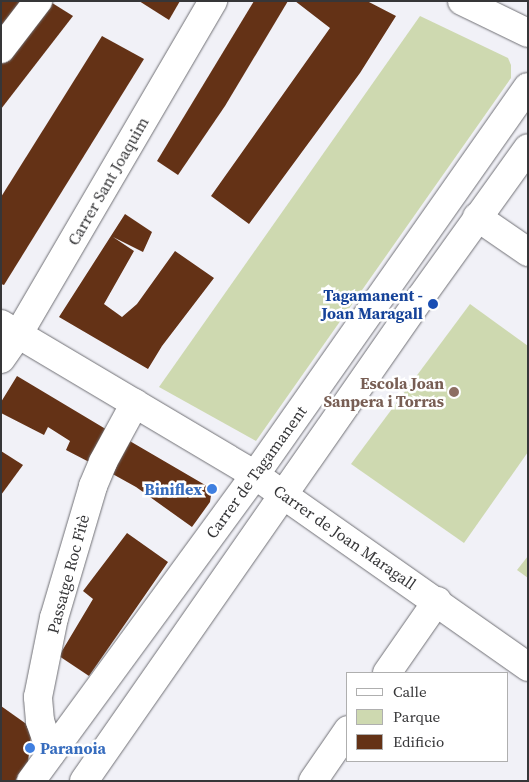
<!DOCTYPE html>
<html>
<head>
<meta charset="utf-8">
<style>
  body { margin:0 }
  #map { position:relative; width:529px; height:782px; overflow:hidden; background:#f1f1f7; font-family:"Source Serif 4",serif }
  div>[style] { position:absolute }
  .green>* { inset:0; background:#ced9b0 }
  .building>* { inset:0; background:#643216 }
  .roads { filter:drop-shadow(0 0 1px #707075) drop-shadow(0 0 1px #707075) }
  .minor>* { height:28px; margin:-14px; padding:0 14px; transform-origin:14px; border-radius:14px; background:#fff }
  .dots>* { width:14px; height:14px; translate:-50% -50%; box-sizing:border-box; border:2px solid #fff; border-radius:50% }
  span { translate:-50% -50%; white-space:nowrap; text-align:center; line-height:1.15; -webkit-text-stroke:5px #fff; paint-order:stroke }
  .street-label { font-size:16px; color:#363638 }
  .transit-label { font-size:16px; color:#164399; font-weight:700 }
  .right { translate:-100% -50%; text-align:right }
  .education-label { font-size:16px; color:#785e54; font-weight:700 }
  .shop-label { font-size:16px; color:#366cbe; font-weight:700 }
  .left { translate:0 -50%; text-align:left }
  .frame { position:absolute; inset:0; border:2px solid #363638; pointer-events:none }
  .legend { position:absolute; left:346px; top:672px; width:162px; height:90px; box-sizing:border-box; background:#fff; border:1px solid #afafaf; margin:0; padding:6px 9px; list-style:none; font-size:15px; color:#363638 }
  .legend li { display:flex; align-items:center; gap:10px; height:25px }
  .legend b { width:25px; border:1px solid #afafaf }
</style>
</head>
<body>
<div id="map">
  <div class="green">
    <i style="clip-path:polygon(420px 16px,508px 58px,511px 65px,511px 78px,256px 441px,159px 387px)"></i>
    <i style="clip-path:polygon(470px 304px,528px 346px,528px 452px,464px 543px,351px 464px)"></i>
    <i style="clip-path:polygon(528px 556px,528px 578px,517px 570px)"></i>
  </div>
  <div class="building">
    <i style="clip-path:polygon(1px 1px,25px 1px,1px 31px)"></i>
    <i style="clip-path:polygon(49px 1px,73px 16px,1px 109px,1px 62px)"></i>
    <i style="clip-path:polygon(139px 1px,180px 1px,169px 20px)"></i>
    <i style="clip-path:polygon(254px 1px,288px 1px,225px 106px,178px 175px,157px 161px)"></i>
    <i style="clip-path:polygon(295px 1px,367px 1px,396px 16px,360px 73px,249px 224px,211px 196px,330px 28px)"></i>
    <i style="clip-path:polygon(102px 36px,144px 59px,4px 285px,1px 284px,1px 197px)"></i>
    <i style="clip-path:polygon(125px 214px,152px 232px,143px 252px,113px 237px,134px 251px,104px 304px,122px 317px,137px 304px,175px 251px,214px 278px,162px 346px,148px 369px,59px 317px)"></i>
    <i style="clip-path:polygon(17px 376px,109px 431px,91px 463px,66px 450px,70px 441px,48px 427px,44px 435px,1px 413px,1px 402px)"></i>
    <i style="clip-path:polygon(128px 440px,212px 489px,210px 502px,192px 527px,136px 487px,109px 472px)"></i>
    <i style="clip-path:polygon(1px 451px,23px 465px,1px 495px)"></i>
    <i style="clip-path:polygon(127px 533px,168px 562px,89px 676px,59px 656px,93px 599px,83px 591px)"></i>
    <i style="clip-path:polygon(1px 706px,32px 728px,28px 762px,15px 781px,1px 781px)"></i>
  </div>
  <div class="roads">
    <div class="minor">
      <i style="left:462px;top:1px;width:73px;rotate:25.9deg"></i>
      <i style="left:1px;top:49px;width:61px;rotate:-52.4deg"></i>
      <i style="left:477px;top:217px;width:62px;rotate:34.5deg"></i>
      <i style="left:1px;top:324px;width:295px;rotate:30.7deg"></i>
      <i style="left:255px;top:475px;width:334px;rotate:35.1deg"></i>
      <i style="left:1px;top:359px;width:32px;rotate:-55deg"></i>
      <i style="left:19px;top:333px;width:385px;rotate:-59.7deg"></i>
      <i style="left:387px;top:673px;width:88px;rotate:-55.2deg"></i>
      <i style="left:51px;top:753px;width:34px;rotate:-109deg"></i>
      <i style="left:40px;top:721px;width:24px;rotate:-95deg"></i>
      <i style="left:38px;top:697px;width:81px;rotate:-78.6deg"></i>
      <i style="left:54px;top:618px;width:138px;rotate:-73.5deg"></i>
      <i style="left:93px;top:486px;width:26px;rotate:-67deg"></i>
      <i style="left:103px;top:462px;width:67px;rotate:-61.5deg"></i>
      <i style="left:31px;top:781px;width:379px;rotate:-53.8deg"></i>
      <i style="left:255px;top:475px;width:474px;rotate:-54.9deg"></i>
      <i style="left:84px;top:781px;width:590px;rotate:-55.15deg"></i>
      <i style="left:421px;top:297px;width:183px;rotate:-54.3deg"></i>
      <i style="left:313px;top:781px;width:62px;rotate:-55.5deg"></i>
    </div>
  </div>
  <div class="dots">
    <i style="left:433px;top:304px;background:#1a4fb4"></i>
    <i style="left:454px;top:392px;background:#8d6e63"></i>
    <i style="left:212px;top:489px;background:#3f7fe0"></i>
    <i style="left:30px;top:748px;background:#3f7fe0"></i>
  </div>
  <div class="street-label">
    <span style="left:108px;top:181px;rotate:-60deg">Carrer Sant Joaquim</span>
    <span style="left:256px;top:472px;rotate:-54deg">Carrer de Tagamanent</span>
    <span style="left:345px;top:537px;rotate:35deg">Carrer de Joan Maragall</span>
    <span style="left:68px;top:574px;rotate:-75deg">Passatge Roc Fitè</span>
  </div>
  <div class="transit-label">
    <span class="right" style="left:423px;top:304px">Tagamanent -<br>Joan Maragall</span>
  </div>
  <div class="education-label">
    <span class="right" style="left:444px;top:392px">Escola Joan<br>Sanpera i Torras</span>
  </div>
  <div class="shop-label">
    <span class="right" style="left:202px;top:489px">Biniflex</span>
    <span class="left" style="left:40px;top:748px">Paranoia</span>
  </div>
  <div class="frame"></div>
  <ul class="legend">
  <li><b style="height:6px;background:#fff"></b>Calle</li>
  <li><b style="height:14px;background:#ced9b0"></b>Parque</li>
  <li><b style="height:14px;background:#643216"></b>Edificio</li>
  </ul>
</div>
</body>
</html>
